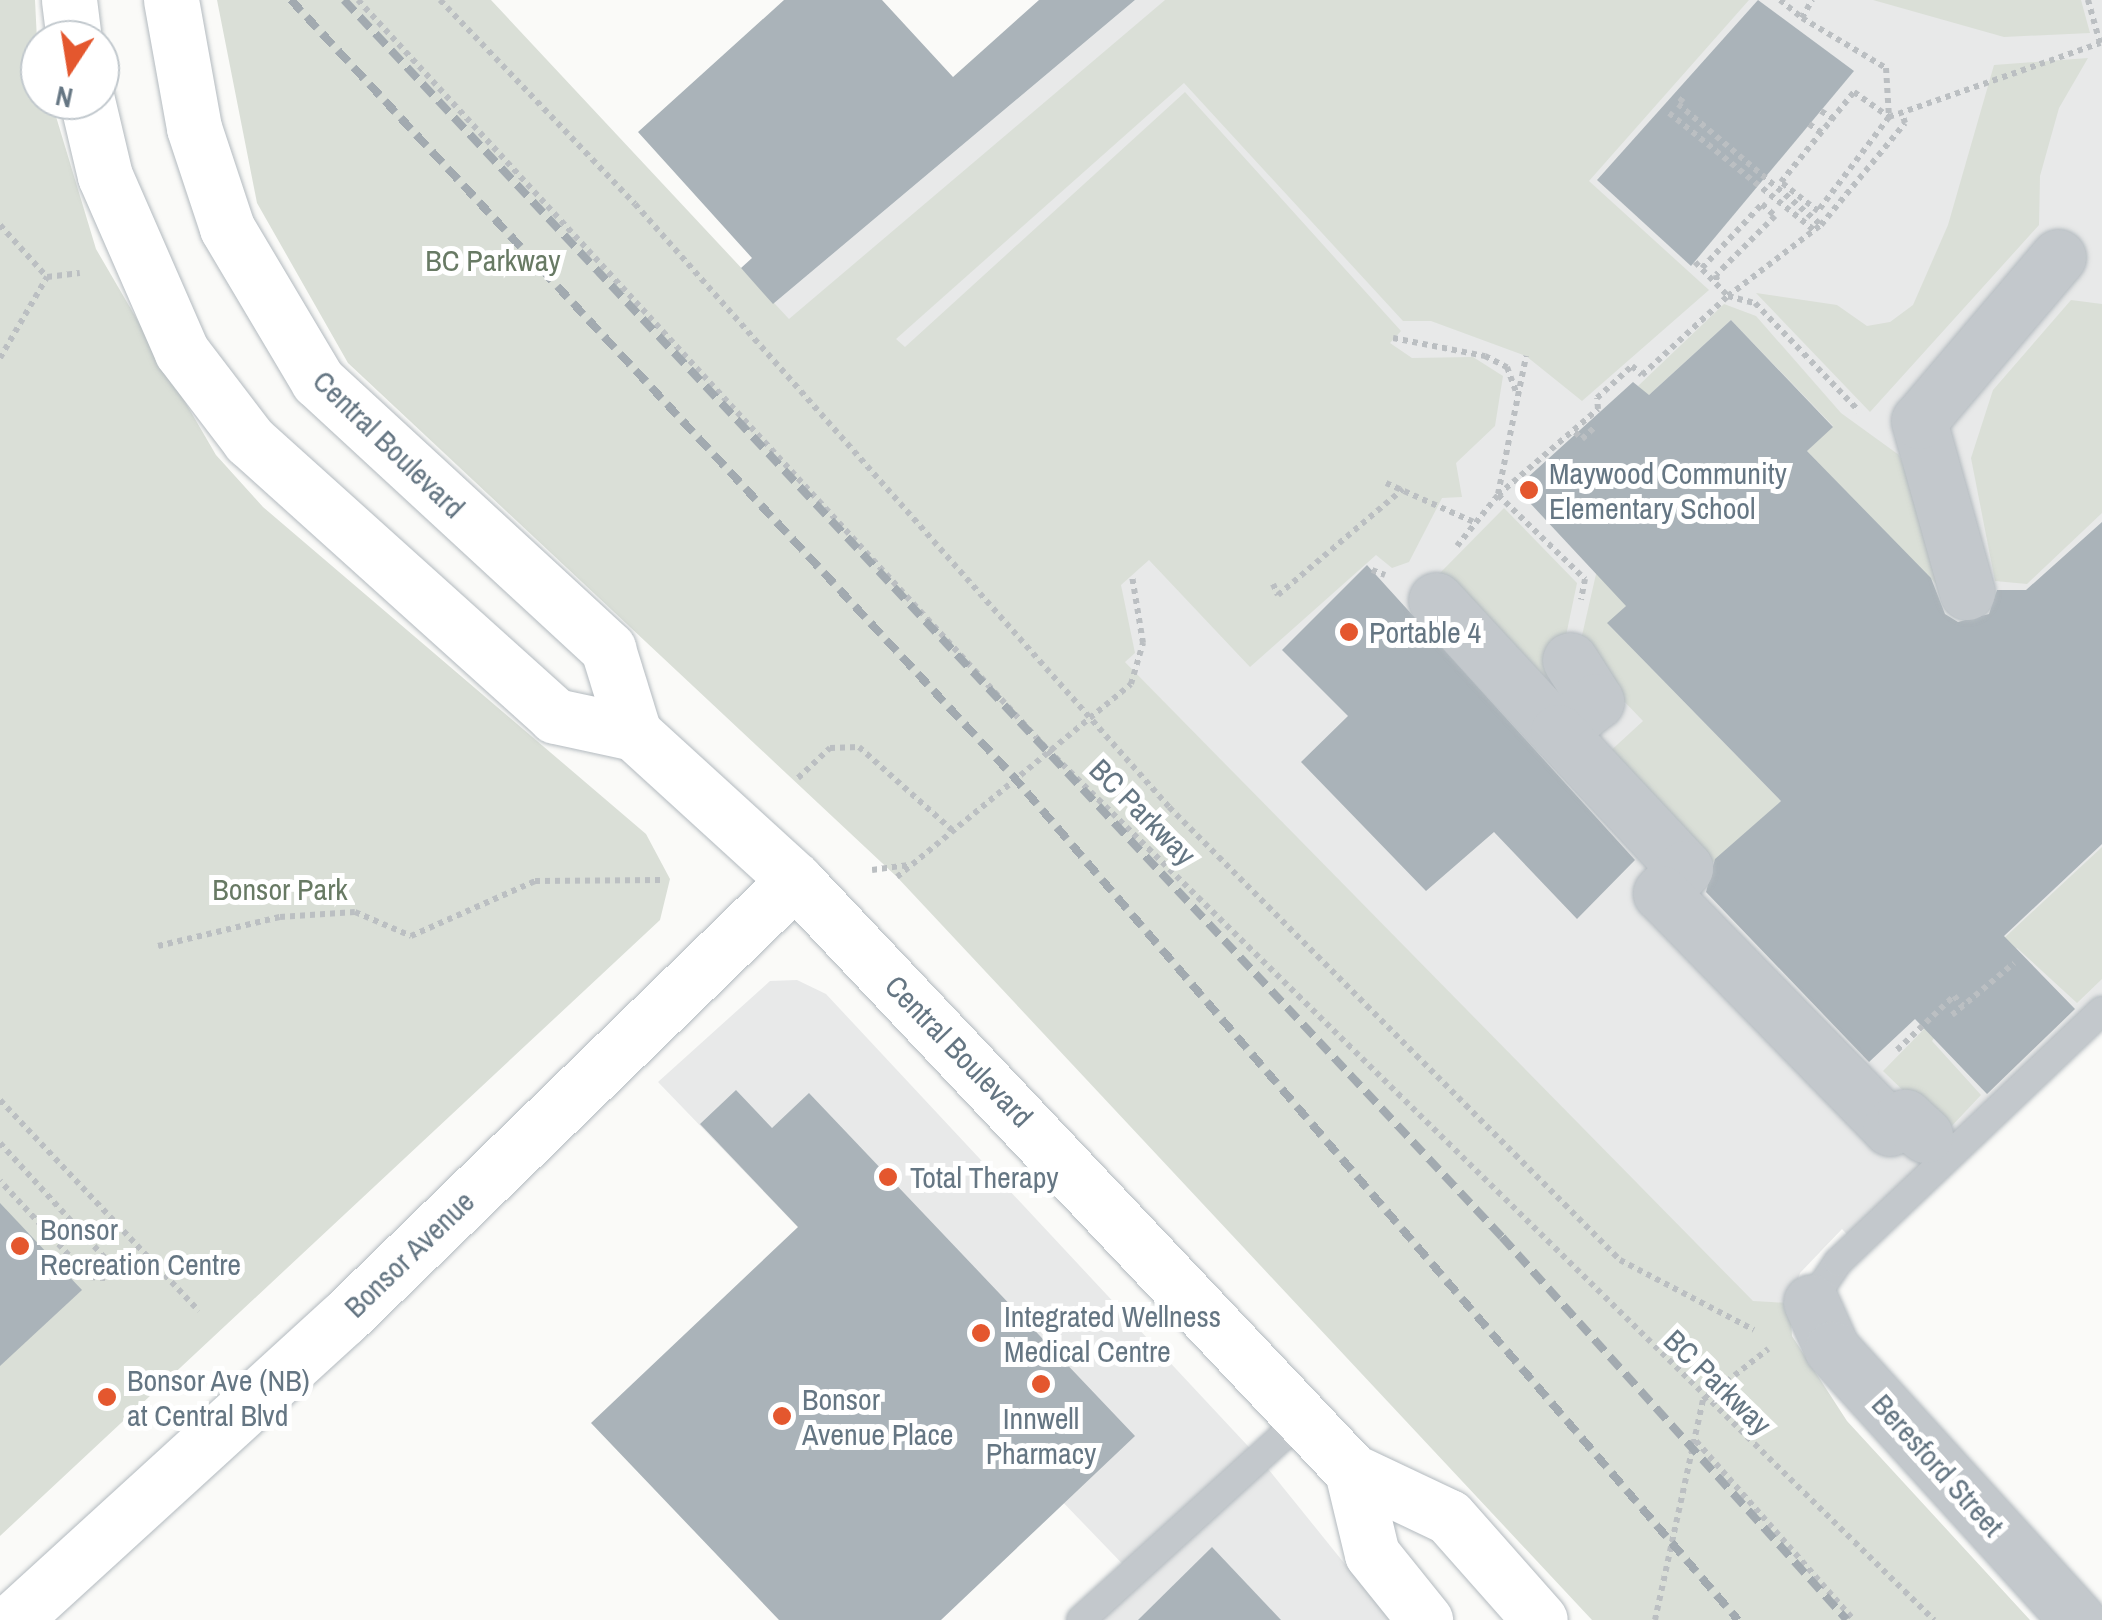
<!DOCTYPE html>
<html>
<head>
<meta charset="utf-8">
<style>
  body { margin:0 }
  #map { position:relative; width:2102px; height:1620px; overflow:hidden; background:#fafaf8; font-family:"Archivo Narrow",sans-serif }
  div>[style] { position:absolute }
  .built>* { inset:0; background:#e8e9e9 }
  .green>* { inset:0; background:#dadfd7 }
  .building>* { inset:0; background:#aab3b9 }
  .path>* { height:6px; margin-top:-3px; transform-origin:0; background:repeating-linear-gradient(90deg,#bbbfc2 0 5px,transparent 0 10px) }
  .roads { filter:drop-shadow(0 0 2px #b3babf) drop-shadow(0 0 2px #b3babf) }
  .lane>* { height:28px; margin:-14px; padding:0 14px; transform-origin:14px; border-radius:14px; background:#c3c8cc }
  .street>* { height:55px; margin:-27.5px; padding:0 27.5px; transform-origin:27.5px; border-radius:27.5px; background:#c3c8cc }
  .secondary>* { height:55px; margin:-27.5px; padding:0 27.5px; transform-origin:27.5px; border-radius:27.5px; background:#fff }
  .rail>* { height:8px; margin-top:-4px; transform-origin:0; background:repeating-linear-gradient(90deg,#a2aab0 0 15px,transparent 0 23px) }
  .dots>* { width:28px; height:28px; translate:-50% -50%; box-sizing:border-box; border:5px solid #fff; border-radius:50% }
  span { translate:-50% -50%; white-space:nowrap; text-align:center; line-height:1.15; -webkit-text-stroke:10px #fff; paint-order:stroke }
  .park-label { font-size:30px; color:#687a64 }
  .street-label { font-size:30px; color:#657683 }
  .poi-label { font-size:30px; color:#657683 }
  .left { translate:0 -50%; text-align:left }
  .north { position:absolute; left:20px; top:20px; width:100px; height:100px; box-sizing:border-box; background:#fff; border:2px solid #c1c8cd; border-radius:50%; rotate:192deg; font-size:28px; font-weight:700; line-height:40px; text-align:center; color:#657683 }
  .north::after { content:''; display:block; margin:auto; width:35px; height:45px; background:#e4572e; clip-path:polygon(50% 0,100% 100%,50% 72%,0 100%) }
</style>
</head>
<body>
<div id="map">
  <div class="built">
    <i style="clip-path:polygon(1135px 0,2102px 0,2102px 1011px,1857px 1245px,1842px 1229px,1800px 1273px,1790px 1303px,1753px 1302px,773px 304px)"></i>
    <i style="clip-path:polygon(797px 980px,826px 994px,1261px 1460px,1390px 1620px,1093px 1620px,1136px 1578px,658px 1082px,770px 981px)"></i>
  </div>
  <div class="green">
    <i style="clip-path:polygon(0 0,35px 0,40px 100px,51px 100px,96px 249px,216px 455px,263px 507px,646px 834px,670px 879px,660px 920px,0 1536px)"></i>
    <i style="clip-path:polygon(217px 0,491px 0,789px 319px,1165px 0,1749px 0,1589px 181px,1709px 290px,1582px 401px,1526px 356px,1431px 321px,1403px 321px,1184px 83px,896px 339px,905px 347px,1185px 92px,1401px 331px,1390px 343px,1412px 358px,1473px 357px,1503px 376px,1495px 426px,1456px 463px,1462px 497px,1442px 498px,1409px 562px,1392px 568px,1376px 555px,1250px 667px,1149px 560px,1121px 585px,1135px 653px,1125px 662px,1753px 1301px,1790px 1303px,1792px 1336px,1847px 1421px,2030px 1620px,1592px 1620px,897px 877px,348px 363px,257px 203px)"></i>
    <i style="clip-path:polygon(1873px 0,2081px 0,2090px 33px,2004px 37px)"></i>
    <i style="clip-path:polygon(2088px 58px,2059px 108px,2040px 176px,2039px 225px,1870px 412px,1756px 293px,1837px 305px,1867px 326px,1890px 322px,1913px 305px,1948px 225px,1994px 65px)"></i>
    <i style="clip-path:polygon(2071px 300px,2102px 304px,2102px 513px,2027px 584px,1995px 581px,1971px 458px,1993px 390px)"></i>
    <i style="clip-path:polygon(1724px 304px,1756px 316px,1841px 413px,1899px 455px,1951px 589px,1946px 594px,1807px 451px,1833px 426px,1731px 320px,1648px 396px,1638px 386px)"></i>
    <i style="clip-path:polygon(1504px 508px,1577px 583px,1559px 669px,1532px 689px,1439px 574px)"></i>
    <i style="clip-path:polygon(1599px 561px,1633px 599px,1608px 624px,1781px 801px,1710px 865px,1606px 755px,1643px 721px,1578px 653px)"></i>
    <i style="clip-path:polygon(2102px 847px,2102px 979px,2077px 1003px,2017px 948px,1967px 992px,1956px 983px)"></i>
    <i style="clip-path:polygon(1929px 1024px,1938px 1032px,1932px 1041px,1981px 1095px,1946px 1132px,1883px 1071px)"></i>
  </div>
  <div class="building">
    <i style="clip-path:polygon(784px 0,882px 0,953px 77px,1039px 0,1135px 0,773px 304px,741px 268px,752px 258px,638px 132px)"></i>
    <i style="clip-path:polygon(1758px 0,1854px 71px,1691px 266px,1597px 180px)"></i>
    <i style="clip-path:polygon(1731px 320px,1833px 427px,1807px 451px,1931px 578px,1945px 614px,1958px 622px,1989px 614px,1997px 590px,2026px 590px,2102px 522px,2102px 844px,2004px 936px,2075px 1009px,1987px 1094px,1915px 1019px,1869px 1062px,1706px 892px,1715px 859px,1781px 801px,1607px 623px,1626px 606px,1516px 488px,1633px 382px,1649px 395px)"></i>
    <i style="clip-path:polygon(1367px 565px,1635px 860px,1577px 919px,1494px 832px,1426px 891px,1301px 762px,1348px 716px,1282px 650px)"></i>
    <i style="clip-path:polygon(736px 1090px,772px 1128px,809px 1093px,1135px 1436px,941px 1620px,779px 1620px,591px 1423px,798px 1227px,700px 1124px)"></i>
    <i style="clip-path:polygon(0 1203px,82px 1290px,0 1366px)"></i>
    <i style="clip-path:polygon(1212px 1547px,1281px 1620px,1138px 1620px)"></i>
  </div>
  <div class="path">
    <i style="left:358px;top:0;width:1019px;rotate:47.39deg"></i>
    <i style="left:1048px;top:750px;width:1242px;rotate:44.48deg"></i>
    <i style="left:440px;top:0;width:282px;rotate:46.3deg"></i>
    <i style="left:635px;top:204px;width:805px;rotate:48.47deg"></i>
    <i style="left:1169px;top:807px;width:639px;rotate:45.13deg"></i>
    <i style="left:1620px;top:1260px;width:151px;rotate:27.6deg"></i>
    <i style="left:1780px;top:0;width:28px;rotate:39deg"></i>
    <i style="left:1802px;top:18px;width:21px;rotate:-61deg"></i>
    <i style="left:1802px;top:18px;width:98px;rotate:30.8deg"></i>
    <i style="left:1886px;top:68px;width:49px;rotate:86.5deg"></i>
    <i style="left:1889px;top:117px;width:118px;rotate:127.1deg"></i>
    <i style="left:1818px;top:211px;width:47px;rotate:-141.9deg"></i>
    <i style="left:1781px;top:182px;width:116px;rotate:-51deg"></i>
    <i style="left:1854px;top:92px;width:43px;rotate:35.5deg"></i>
    <i style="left:1889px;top:117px;width:224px;rotate:-19.3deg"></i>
    <i style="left:2100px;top:43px;width:45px;rotate:-105.6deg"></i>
    <i style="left:1683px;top:98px;width:8px;rotate:130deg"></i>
    <i style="left:1678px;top:104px;width:187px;rotate:40.2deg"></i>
    <i style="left:1821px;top:111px;width:15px;rotate:32deg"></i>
    <i style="left:1669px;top:113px;width:186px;rotate:38.9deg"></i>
    <i style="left:1809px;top:124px;width:16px;rotate:35deg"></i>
    <i style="left:0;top:225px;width:70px;rotate:47.9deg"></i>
    <i style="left:47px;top:277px;width:33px;rotate:-7deg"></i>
    <i style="left:1695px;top:262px;width:47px;rotate:45.9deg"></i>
    <i style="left:1728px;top:296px;width:117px;rotate:-37.4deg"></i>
    <i style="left:1821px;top:225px;width:132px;rotate:-50.5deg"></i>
    <i style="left:1905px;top:123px;width:10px;rotate:-107deg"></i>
    <i style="left:1702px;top:268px;width:88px;rotate:-46.8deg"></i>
    <i style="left:1762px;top:204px;width:18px;rotate:43deg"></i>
    <i style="left:1775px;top:216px;width:83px;rotate:135deg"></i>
    <i style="left:1716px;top:275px;width:10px;rotate:79deg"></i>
    <i style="left:1393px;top:338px;width:94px;rotate:11.1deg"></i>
    <i style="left:1485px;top:356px;width:25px;rotate:27deg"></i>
    <i style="left:1507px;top:367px;width:29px;rotate:70deg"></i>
    <i style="left:0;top:358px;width:94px;rotate:-59.9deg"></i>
    <i style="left:1575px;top:432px;width:10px;rotate:45deg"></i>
    <i style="left:1582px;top:439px;width:16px;rotate:-43deg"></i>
    <i style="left:1386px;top:483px;width:98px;rotate:24deg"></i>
    <i style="left:1498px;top:494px;width:141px;rotate:-78.5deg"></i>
    <i style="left:1498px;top:495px;width:121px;rotate:44deg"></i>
    <i style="left:1585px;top:579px;width:21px;rotate:101deg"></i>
    <i style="left:1457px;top:546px;width:65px;rotate:-51.2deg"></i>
    <i style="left:1498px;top:495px;width:132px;rotate:-40.7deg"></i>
    <i style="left:1598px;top:409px;width:11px;rotate:-95deg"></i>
    <i style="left:1597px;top:398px;width:47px;rotate:-42.4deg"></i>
    <i style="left:1632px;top:366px;width:13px;rotate:42deg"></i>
    <i style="left:1642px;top:375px;width:117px;rotate:-42.6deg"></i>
    <i style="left:1728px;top:296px;width:28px;rotate:15deg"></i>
    <i style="left:1755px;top:303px;width:150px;rotate:46.1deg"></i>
    <i style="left:1372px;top:570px;width:14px;rotate:21deg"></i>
    <i style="left:1273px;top:584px;width:12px;rotate:66deg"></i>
    <i style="left:1278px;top:595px;width:164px;rotate:-40.3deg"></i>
    <i style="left:798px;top:778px;width:44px;rotate:-43.2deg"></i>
    <i style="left:830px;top:748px;width:29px;rotate:-2deg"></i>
    <i style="left:859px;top:747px;width:125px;rotate:41.7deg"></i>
    <i style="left:872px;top:870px;width:37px;rotate:-8deg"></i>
    <i style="left:897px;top:877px;width:303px;rotate:-39.5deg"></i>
    <i style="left:1131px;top:684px;width:43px;rotate:-73.7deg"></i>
    <i style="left:1143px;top:643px;width:68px;rotate:-99.3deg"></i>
    <i style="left:158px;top:946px;width:125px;rotate:-13.4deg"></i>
    <i style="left:280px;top:917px;width:75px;rotate:-3.8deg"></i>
    <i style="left:355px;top:912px;width:61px;rotate:23.2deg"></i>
    <i style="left:411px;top:936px;width:136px;rotate:-23.9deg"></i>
    <i style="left:535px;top:881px;width:127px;rotate:-0.5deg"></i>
    <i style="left:1952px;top:1015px;width:81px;rotate:-40deg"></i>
    <i style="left:1897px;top:1050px;width:79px;rotate:-43.5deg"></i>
    <i style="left:1954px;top:996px;width:13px;rotate:48deg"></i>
    <i style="left:0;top:1100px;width:290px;rotate:46.7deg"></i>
    <i style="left:0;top:1143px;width:159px;rotate:47.6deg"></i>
    <i style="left:107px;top:1260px;width:18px;rotate:96deg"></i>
    <i style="left:105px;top:1278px;width:16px;rotate:-176deg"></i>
    <i style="left:89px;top:1277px;width:131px;rotate:-132.8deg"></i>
    <i style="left:1696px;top:1441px;width:239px;rotate:48.6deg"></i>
    <i style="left:1655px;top:1620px;width:225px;rotate:-77.7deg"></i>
    <i style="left:1703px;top:1400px;width:83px;rotate:-38.1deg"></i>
  </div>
  <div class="roads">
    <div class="lane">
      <i style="left:1811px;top:1302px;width:48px;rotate:-56deg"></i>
      <i style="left:1838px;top:1262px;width:364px;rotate:-43.6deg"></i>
      <i style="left:1081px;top:1620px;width:304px;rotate:-42.3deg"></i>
    </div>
    <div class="street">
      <i style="left:1967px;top:592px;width:178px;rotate:-105.7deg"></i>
      <i style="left:1919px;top:421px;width:215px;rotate:-49.7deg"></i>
      <i style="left:1436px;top:600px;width:180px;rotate:47.3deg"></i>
      <i style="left:1570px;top:660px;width:49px;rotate:57.6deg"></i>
      <i style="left:1596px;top:701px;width:49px;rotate:140.8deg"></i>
      <i style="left:1558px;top:732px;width:186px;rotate:47deg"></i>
      <i style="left:1685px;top:868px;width:35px;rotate:134deg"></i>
      <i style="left:1661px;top:893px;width:328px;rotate:45.7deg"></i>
      <i style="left:1890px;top:1128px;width:19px;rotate:-36deg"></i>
      <i style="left:1905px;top:1117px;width:27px;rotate:42deg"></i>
      <i style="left:1811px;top:1302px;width:51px;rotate:65.9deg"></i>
      <i style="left:1832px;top:1349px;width:366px;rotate:47.8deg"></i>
    </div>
    <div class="secondary">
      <i style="left:69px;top:0;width:40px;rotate:82.9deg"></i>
      <i style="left:171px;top:0;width:130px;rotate:79.8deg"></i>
      <i style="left:194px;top:128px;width:105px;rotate:71.7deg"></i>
      <i style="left:227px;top:228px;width:178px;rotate:59.3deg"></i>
      <i style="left:318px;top:381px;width:395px;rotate:42.7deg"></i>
      <i style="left:608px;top:649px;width:88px;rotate:72.8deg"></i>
      <i style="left:634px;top:733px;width:218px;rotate:42.4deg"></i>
      <i style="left:795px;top:880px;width:812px;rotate:46.7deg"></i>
      <i style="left:1352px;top:1471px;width:107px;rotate:25.4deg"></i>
      <i style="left:1449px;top:1517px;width:137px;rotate:48.5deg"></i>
      <i style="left:87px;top:100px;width:78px;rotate:76.7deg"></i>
      <i style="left:105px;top:176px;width:192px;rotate:66.4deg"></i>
      <i style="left:182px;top:352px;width:111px;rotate:52.7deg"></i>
      <i style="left:249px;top:440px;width:412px;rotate:42deg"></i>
      <i style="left:555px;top:716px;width:81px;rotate:12.1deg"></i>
      <i style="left:1352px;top:1471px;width:85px;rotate:76.5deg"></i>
      <i style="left:1372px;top:1554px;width:85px;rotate:51.2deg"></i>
      <i style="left:13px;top:1620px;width:447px;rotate:-42.4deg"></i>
      <i style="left:343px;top:1319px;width:630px;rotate:-44.16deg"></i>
    </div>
  </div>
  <div class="rail">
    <i style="left:291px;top:0;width:1059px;rotate:47.07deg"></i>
    <i style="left:1012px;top:775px;width:1114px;rotate:49.33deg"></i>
    <i style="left:344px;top:0;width:1694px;rotate:46.89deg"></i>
    <i style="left:1502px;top:1237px;width:515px;rotate:47.99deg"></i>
  </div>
  <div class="dots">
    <i style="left:1529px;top:490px;background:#e4572e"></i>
    <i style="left:1349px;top:632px;background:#e4572e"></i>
    <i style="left:888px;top:1177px;background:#e4572e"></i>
    <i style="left:20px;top:1246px;background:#e4572e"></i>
    <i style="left:981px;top:1333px;background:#e4572e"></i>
    <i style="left:1041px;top:1384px;background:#e4572e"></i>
    <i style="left:107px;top:1397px;background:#e4572e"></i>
    <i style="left:782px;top:1416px;background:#e4572e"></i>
  </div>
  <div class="park-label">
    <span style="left:493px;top:260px">BC Parkway</span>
    <span style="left:280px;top:889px">Bonsor Park</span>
  </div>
  <div class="street-label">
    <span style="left:389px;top:444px;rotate:44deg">Central Boulevard</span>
    <span style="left:1143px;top:812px;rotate:45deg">BC Parkway</span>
    <span style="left:959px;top:1051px;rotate:46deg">Central Boulevard</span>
    <span style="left:409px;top:1254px;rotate:-44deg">Bonsor Avenue</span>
    <span style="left:1718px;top:1382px;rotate:44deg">BC Parkway</span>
    <span style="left:1938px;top:1465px;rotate:48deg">Beresford Street</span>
  </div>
  <div class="poi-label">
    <span class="left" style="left:1549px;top:490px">Maywood Community<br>Elementary School</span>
    <span class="left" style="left:1369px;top:632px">Portable 4</span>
    <span class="left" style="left:910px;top:1177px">Total Therapy</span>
    <span class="left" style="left:40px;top:1246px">Bonsor<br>Recreation Centre</span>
    <span class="left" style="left:1004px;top:1333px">Integrated Wellness<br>Medical Centre</span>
    <span class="left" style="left:127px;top:1397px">Bonsor Ave (NB)<br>at Central Blvd</span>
    <span class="left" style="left:802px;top:1416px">Bonsor<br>Avenue Place</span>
    <span style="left:1041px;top:1435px">Innwell<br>Pharmacy</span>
  </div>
  <div class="north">N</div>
</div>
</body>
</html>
